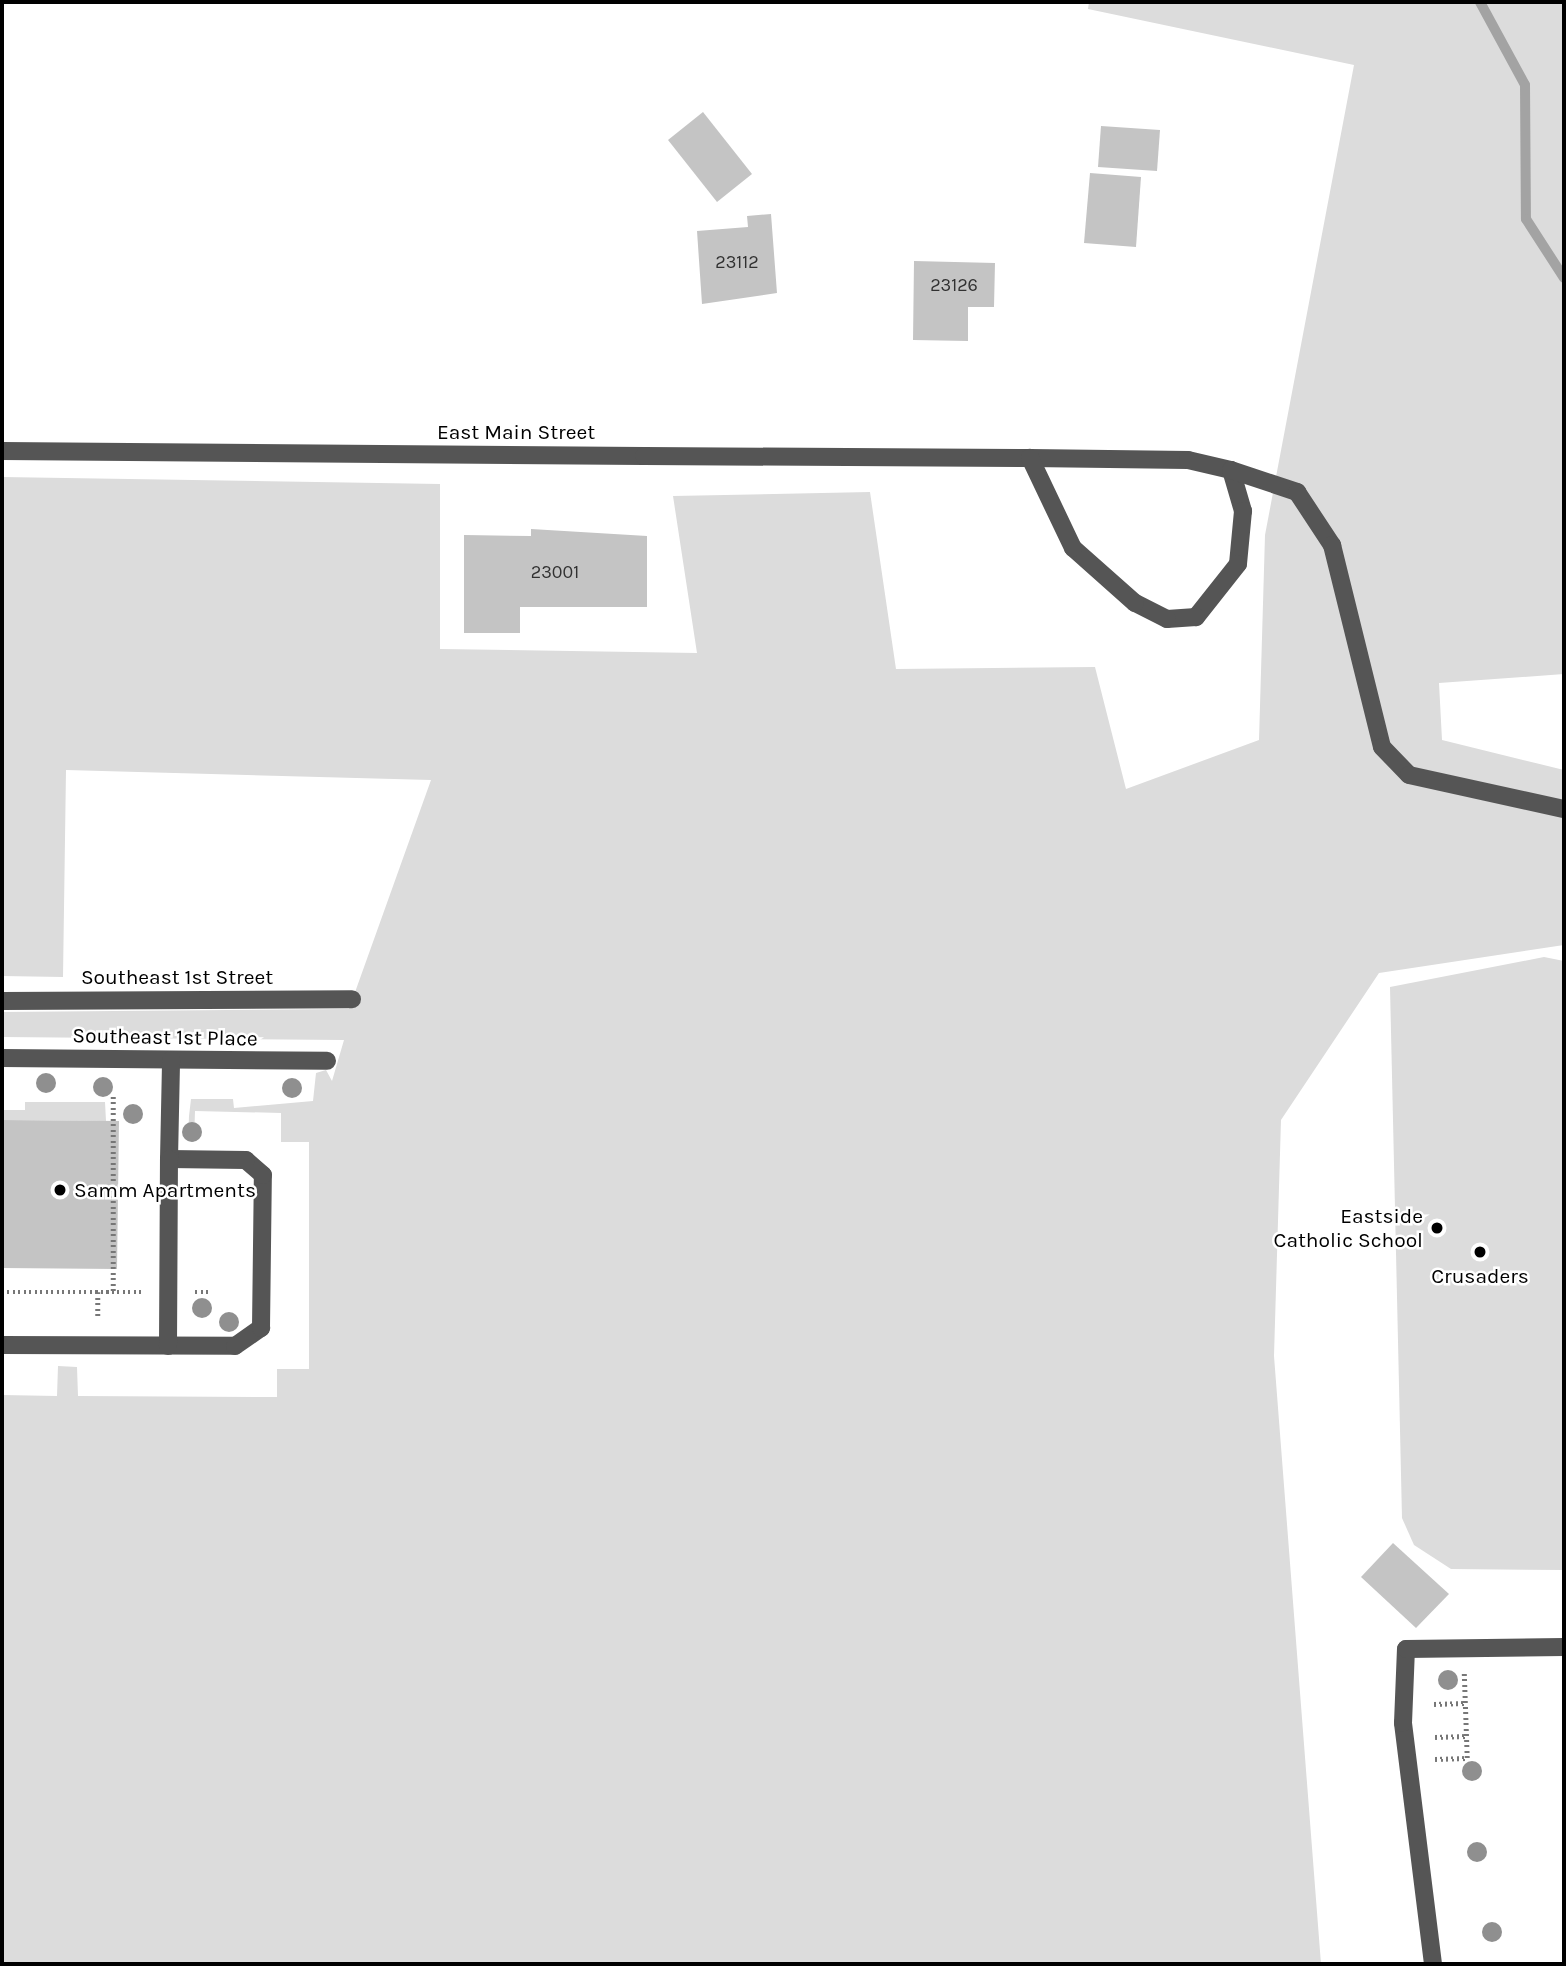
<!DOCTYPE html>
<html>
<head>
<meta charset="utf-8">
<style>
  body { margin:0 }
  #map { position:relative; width:1566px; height:1966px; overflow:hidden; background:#fff; font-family:Karla,sans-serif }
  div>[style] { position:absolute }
  .green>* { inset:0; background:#dcdcdc }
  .stream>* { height:10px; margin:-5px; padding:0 5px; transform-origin:5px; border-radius:5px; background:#a3a3a3 }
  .building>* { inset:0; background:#c4c4c4 }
  .path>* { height:4.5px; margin-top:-2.25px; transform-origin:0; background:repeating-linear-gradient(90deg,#777 0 2px,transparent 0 5.5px) }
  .minor>* { height:18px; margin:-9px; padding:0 9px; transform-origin:9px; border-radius:9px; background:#555 }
  .trees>* { width:20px; height:20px; margin:-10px; border-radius:50%; background:#8f8f8f }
  .dots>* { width:19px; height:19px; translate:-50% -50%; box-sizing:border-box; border:4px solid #fff; border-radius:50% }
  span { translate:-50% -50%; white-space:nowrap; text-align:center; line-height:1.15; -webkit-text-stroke:5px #fff; paint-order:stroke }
  .number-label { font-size:18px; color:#313131 }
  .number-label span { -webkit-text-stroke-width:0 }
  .street-label { font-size:21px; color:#000 }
  .poi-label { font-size:21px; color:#000 }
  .left { translate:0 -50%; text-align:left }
  .right { translate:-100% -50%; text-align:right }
  .frame { position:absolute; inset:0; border:4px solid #000; pointer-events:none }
</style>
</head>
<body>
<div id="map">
  <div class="green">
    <i style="clip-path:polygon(1089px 2px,1564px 2px,1564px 674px,1439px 683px,1442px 740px,1564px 770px,1564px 945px,1379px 973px,1281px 1120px,1274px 1356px,1321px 1964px,2px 1964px,2px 1395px,57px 1396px,58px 1366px,77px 1367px,78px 1396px,277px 1397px,277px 1369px,309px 1369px,309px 1142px,281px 1142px,281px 1113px,195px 1111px,194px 1142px,188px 1141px,189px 1116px,191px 1099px,233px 1099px,234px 1108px,313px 1101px,316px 1073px,326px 1070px,332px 1081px,344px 1040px,2px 1037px,2px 1012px,349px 1009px,431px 780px,66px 770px,63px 977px,2px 976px,2px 477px,440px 484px,440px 649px,697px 653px,673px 496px,870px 492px,896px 669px,1095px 667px,1126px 789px,1259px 740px,1265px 535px,1354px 65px,1088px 9px)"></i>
    <i style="clip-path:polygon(1544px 957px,1564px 961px,1564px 1570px,1451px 1569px,1414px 1545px,1402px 1518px,1390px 987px)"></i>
    <i style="clip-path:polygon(25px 1102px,105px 1102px,106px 1121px,2px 1120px,2px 1110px,25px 1110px)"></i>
  </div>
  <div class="stream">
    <i style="left:1480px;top:2px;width:94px;rotate:61.5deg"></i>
    <i style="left:1525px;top:85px;width:134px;rotate:89.6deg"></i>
    <i style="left:1526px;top:219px;width:70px;rotate:57.2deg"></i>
  </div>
  <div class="building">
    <i style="clip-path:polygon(703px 112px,752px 174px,717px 202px,668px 140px)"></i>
    <i style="clip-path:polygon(1101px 126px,1160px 130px,1157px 171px,1098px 167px)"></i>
    <i style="clip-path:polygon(1090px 173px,1141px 177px,1136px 247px,1084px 243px)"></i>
    <i style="clip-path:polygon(771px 214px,777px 293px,702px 304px,697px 231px,748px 227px,747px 216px)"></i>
    <i style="clip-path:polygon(914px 261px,995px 263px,994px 307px,968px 307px,968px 341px,913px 340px)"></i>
    <i style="clip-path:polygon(531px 529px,647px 536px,647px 607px,520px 607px,520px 633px,464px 633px,464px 535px,531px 536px)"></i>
    <i style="clip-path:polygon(2px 1120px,119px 1121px,117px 1269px,2px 1268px)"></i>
    <i style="clip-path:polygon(1393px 1543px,1449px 1594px,1416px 1628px,1361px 1577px)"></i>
  </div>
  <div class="path">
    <i style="left:113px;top:1291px;width:198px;rotate:-90deg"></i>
    <i style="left:2px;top:1292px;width:139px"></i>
    <i style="left:98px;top:1292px;width:27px;rotate:90deg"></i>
    <i style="left:195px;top:1292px;width:14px"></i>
    <i style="left:1434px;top:1704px;width:31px;rotate:-2deg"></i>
    <i style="left:1435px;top:1737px;width:32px;rotate:-2deg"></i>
    <i style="left:1435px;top:1759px;width:32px;rotate:-2deg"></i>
    <i style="left:1467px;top:1758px;width:85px;rotate:-92deg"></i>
  </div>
  <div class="minor">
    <i style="left:2px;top:451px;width:642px;rotate:0.45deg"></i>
    <i style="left:644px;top:456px;width:386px;rotate:0.3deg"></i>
    <i style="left:1030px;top:458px;width:158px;rotate:0.7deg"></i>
    <i style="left:1188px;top:460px;width:44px;rotate:13.1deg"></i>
    <i style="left:1231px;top:470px;width:43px;rotate:73.7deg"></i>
    <i style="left:1243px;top:511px;width:53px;rotate:95.4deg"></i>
    <i style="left:1238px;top:564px;width:68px;rotate:128.4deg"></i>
    <i style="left:1196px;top:617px;width:29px;rotate:176deg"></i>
    <i style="left:1167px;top:619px;width:36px;rotate:-153deg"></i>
    <i style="left:1135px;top:603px;width:83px;rotate:-138.4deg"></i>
    <i style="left:1073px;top:548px;width:100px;rotate:-115.5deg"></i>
    <i style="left:1231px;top:470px;width:70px;rotate:18.4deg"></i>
    <i style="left:1297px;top:492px;width:64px;rotate:56.6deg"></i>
    <i style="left:1332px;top:545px;width:208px;rotate:76.1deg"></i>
    <i style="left:1382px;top:747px;width:39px;rotate:46deg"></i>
    <i style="left:1409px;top:775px;width:159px;rotate:12.4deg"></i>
    <i style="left:2px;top:1001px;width:350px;rotate:-0.3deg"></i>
    <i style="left:2px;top:1058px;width:325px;rotate:0.5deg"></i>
    <i style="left:2px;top:1345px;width:233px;rotate:0.2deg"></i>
    <i style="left:235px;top:1346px;width:32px;rotate:-35deg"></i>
    <i style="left:261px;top:1328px;width:153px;rotate:-89.3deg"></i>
    <i style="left:263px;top:1175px;width:23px;rotate:-139deg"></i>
    <i style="left:246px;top:1160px;width:77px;rotate:-179.3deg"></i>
    <i style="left:169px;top:1159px;width:99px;rotate:-88.8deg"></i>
    <i style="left:168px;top:1346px;width:187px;rotate:-89.7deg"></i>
    <i style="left:1433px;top:1964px;width:243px;rotate:-97.1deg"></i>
    <i style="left:1403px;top:1723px;width:74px;rotate:-87.7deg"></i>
    <i style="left:1406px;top:1649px;width:158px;rotate:-0.7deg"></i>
  </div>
  <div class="trees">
    <i style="left:46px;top:1083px"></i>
    <i style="left:103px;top:1087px"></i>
    <i style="left:292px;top:1088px"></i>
    <i style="left:133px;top:1114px"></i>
    <i style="left:192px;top:1132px"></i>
    <i style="left:202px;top:1308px"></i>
    <i style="left:229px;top:1322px"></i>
    <i style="left:1448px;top:1680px"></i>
    <i style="left:1472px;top:1771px"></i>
    <i style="left:1477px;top:1852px"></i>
    <i style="left:1492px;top:1932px"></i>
  </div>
  <div class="dots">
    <i style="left:60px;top:1190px;background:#000"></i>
    <i style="left:1437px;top:1228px;background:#000"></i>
    <i style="left:1480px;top:1252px;background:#000"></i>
  </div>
  <div class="number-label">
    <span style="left:737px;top:262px">23112</span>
    <span style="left:954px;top:285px">23126</span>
    <span style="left:555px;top:572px">23001</span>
  </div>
  <div class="street-label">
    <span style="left:516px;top:432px">East Main Street</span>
    <span style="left:177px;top:977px">Southeast 1st Street</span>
    <span style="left:165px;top:1037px;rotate:1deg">Southeast 1st Place</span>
  </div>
  <div class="poi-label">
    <span class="left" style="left:74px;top:1190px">Samm Apartments</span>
    <span class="right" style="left:1423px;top:1228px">Eastside<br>Catholic School</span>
    <span style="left:1480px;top:1276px">Crusaders</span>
  </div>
  <div class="frame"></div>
</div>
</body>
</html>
